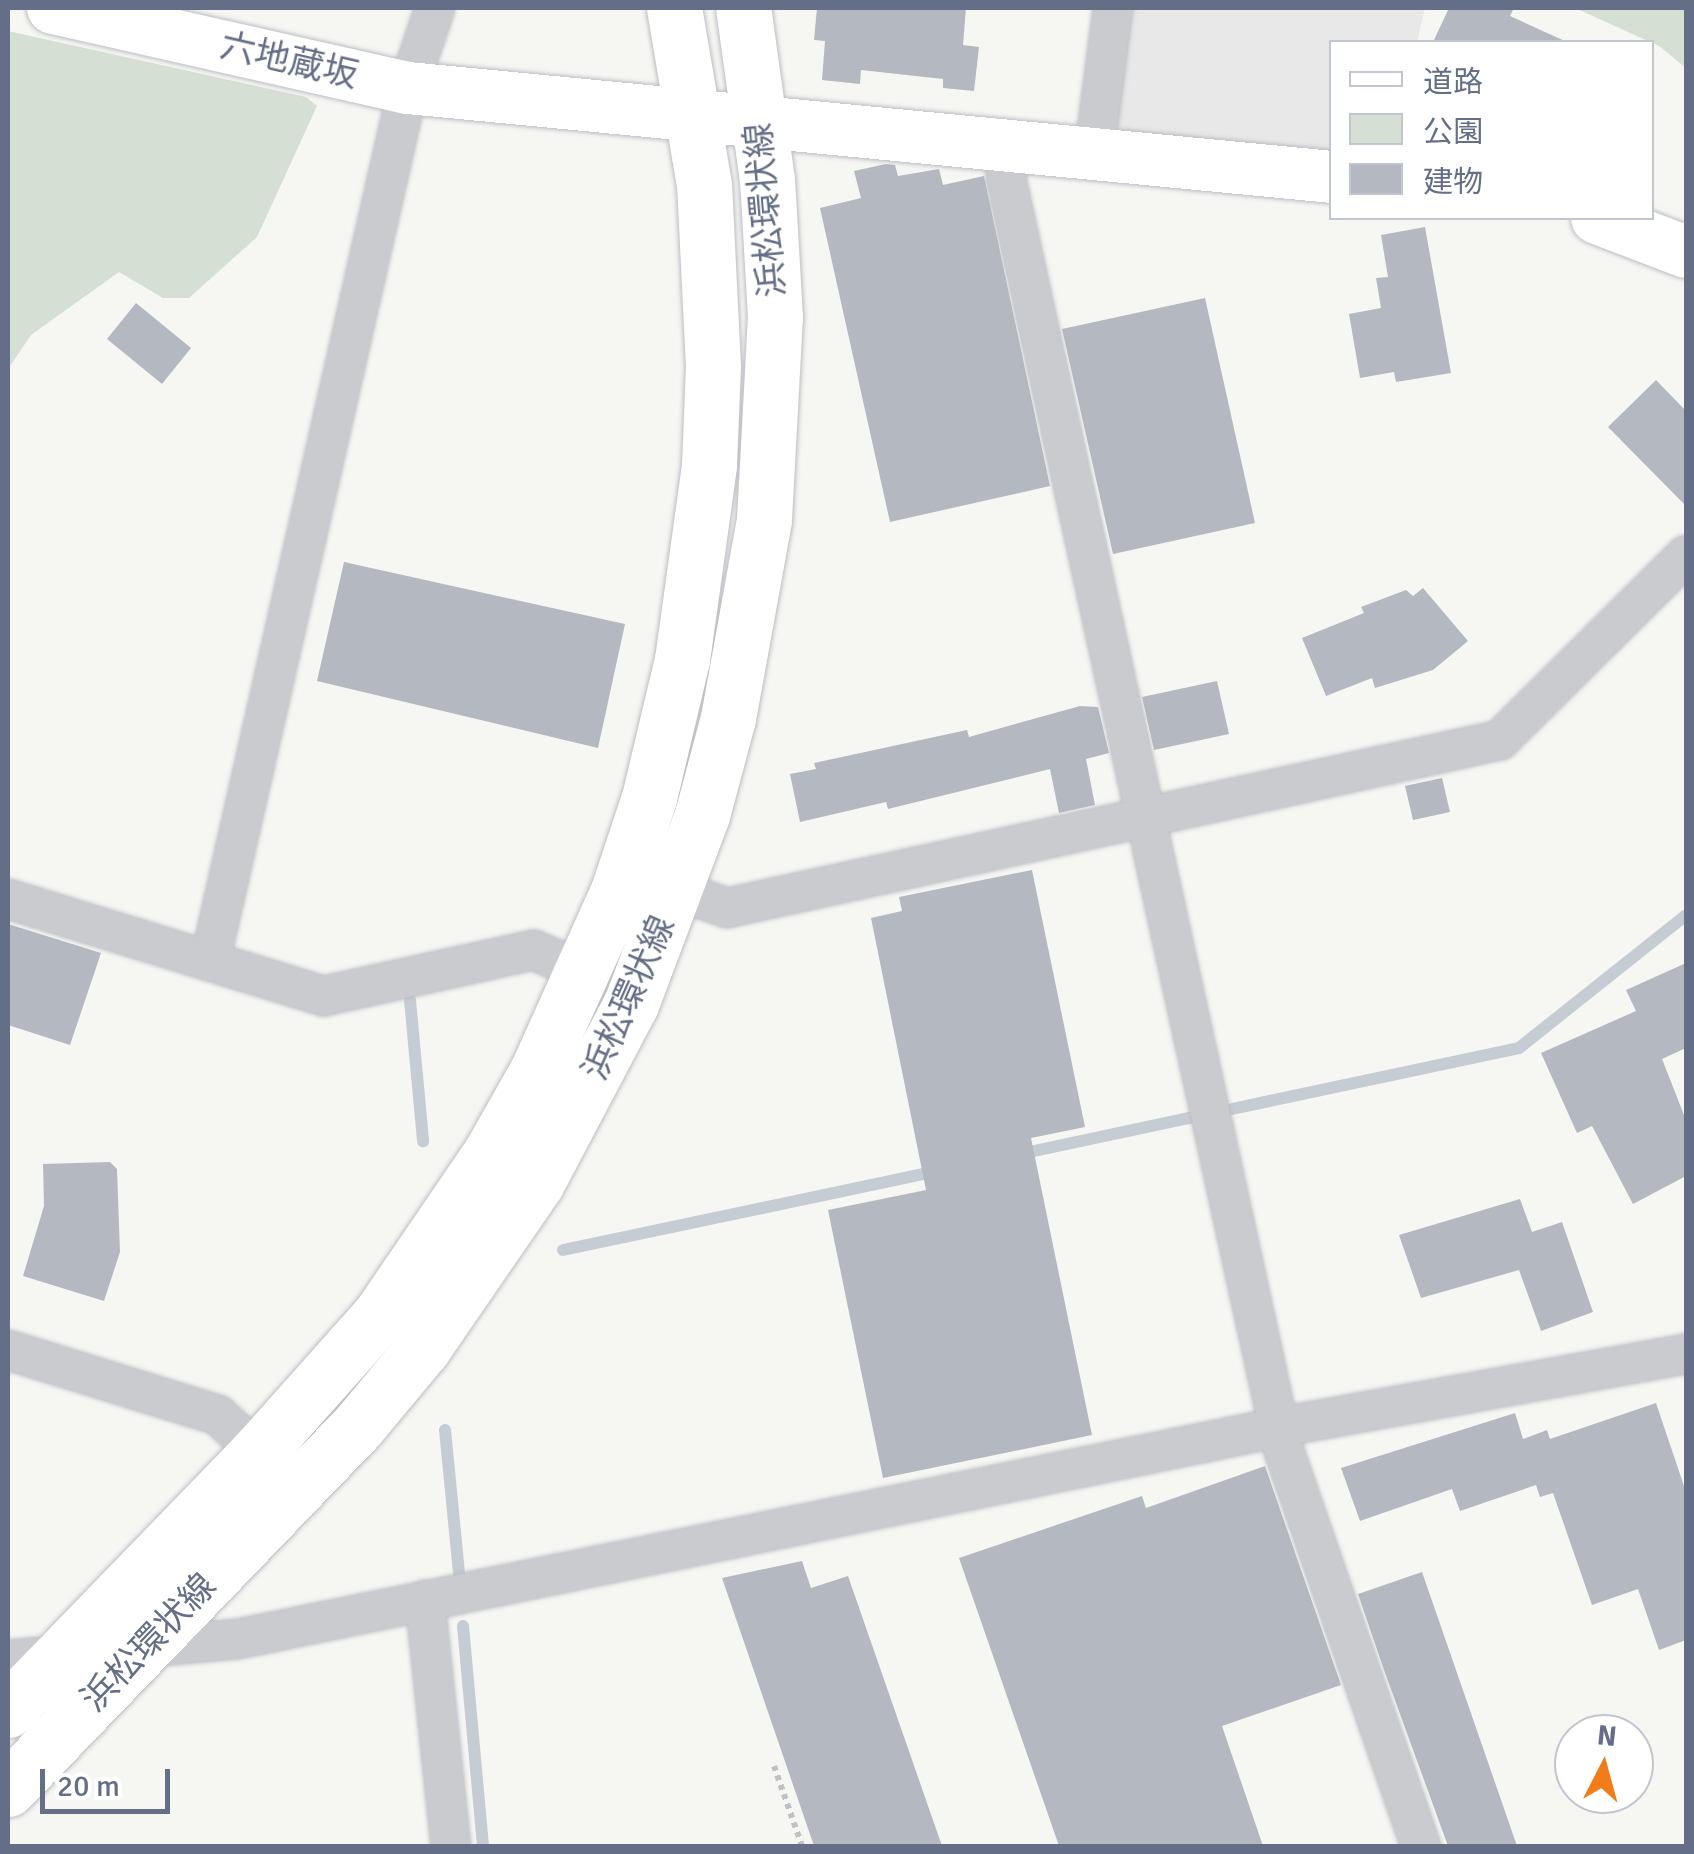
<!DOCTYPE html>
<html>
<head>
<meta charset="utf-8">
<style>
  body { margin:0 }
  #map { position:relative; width:1694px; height:1854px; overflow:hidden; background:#f6f7f3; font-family:Signika,"Noto Sans JP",sans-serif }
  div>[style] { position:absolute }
  .built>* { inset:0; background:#e7e8e7 }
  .green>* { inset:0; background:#d6dfd4 }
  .stream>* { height:12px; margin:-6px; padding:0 6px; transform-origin:6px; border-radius:6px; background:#c6ccd4 }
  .building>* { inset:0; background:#b4b8c0 }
  .path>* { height:6px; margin-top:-3px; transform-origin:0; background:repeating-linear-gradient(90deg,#c0c1c4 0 5px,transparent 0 10px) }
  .roads { filter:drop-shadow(0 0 2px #bbbdc4) drop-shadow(0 0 2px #bbbdc4) }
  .street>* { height:38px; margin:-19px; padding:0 19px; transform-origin:19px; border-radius:19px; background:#c9cbcf }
  .secondary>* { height:52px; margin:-26px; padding:0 26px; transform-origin:26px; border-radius:26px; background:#fff }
  .primary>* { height:55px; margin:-27.5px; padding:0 27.5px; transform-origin:27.5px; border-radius:27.5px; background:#fff }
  span { translate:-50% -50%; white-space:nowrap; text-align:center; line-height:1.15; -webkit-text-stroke:10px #fff; paint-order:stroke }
  .street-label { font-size:35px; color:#646f87 }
  .frame { position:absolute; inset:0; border:10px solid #646f87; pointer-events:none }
  .legend { position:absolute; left:1329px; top:40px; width:325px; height:180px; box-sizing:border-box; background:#fff; border:2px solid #c1c5cf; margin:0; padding:12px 18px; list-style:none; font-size:30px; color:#646f87 }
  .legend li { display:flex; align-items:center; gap:20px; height:50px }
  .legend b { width:50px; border:2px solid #c1c5cf }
  .north { position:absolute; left:1554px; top:1714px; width:100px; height:100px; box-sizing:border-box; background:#fff; border:2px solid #c1c5cf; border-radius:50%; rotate:6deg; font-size:28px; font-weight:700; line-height:40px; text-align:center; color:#646f87 }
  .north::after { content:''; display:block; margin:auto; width:35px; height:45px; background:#f07d1a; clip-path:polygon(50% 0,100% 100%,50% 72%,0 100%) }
  .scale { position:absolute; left:40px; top:1769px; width:130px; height:45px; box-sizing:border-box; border:5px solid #646f87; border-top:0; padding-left:12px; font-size:30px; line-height:35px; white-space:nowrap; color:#646f87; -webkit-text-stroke:8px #fff; paint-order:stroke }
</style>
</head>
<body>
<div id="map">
  <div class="built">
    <i style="clip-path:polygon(1132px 8px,1425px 8px,1417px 42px,1332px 42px,1331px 155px,1125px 135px,1117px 124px)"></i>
  </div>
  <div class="green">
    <i style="clip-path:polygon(1575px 8px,1686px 8px,1686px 68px,1659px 46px)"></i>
    <i style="clip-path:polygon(8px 31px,306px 97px,317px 106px,257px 237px,189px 298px,163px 298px,119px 272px,31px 335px,8px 369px)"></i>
  </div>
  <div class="stream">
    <i style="left:410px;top:1000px;width:142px;rotate:84.7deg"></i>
    <i style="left:1232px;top:1109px;width:293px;rotate:-12deg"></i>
    <i style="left:1519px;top:1048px;width:213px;rotate:-38.5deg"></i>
    <i style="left:1020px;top:1154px;width:178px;rotate:-12deg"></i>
    <i style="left:563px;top:1250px;width:382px;rotate:-11.9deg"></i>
    <i style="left:445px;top:1430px;width:145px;rotate:84.4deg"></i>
    <i style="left:463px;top:1626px;width:221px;rotate:84.8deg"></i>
  </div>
  <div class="building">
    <i style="clip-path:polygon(817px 8px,966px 8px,963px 45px,979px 47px,974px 91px,943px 88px,943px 79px,861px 70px,860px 84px,822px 80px,825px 41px,814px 40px)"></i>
    <i style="clip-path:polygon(1449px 8px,1514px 8px,1510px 16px,1567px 42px,1433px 42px)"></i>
    <i style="clip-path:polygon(886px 164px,895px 165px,898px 176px,939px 169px,943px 185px,984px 176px,1050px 486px,890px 522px,820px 208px,861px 198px,854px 171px)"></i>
    <i style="clip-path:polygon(1425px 227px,1451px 373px,1396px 382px,1394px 372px,1360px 378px,1349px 314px,1381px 308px,1376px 278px,1388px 277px,1381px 235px)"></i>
    <i style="clip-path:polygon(1205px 298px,1255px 523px,1113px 554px,1062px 329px)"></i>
    <i style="clip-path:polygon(136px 303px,191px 348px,162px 384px,107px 339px)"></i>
    <i style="clip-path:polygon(1656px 380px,1686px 411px,1686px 506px,1608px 427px)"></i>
    <i style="clip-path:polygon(344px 562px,625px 624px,598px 748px,317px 681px)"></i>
    <i style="clip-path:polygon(1423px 588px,1468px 641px,1433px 670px,1375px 688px,1372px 678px,1326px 696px,1302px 638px,1364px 613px,1361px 607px,1406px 590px,1413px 596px)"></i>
    <i style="clip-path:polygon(1217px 681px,1229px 734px,1154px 750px,1142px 697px)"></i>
    <i style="clip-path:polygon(1080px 706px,1098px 707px,1109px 753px,1086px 759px,1095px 805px,1059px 813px,1050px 769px,888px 809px,886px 802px,800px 822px,790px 774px,816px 769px,814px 763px,967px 730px,969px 737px)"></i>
    <i style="clip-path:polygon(1442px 778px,1450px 812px,1413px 820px,1405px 786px)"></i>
    <i style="clip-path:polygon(1032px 870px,1085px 1127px,1031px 1138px,1092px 1435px,883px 1478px,828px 1210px,926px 1190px,871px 918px,902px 911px,899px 897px)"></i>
    <i style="clip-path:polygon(8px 924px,101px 953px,70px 1045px,8px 1025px)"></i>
    <i style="clip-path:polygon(1686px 963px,1686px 1048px,1662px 1059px,1686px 1120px,1686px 1176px,1633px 1204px,1592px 1126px,1577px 1133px,1541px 1053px,1636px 1011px,1626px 990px)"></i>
    <i style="clip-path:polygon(110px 1162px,117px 1169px,120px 1252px,104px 1301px,23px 1276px,44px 1206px,43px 1164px)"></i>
    <i style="clip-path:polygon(1520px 1199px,1532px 1232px,1562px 1222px,1593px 1312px,1541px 1331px,1519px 1270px,1421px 1298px,1399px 1235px)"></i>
    <i style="clip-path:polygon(1656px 1403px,1686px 1492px,1686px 1640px,1659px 1650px,1638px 1589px,1592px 1605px,1553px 1493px,1540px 1497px,1536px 1485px,1460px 1511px,1452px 1489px,1360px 1521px,1341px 1468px,1515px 1413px,1523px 1439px,1547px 1430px,1550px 1439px)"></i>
    <i style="clip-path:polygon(1265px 1466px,1341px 1685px,1222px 1726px,1263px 1846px,1059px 1846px,959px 1558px,1142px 1496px,1146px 1508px)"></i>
    <i style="clip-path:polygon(802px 1561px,811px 1588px,848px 1576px,942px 1846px,814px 1846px,722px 1578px)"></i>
    <i style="clip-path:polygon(1422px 1572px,1517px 1846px,1448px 1846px,1384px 1670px,1358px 1594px)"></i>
  </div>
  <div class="path">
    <i style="left:774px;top:1766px;width:85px;rotate:70.7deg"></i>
  </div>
  <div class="roads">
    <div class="street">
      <i style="left:1009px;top:146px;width:32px;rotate:95deg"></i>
      <i style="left:1006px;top:178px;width:1303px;rotate:77.68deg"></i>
      <i style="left:1284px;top:1451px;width:418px;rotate:70.9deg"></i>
      <i style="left:1094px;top:154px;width:147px;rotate:-82.6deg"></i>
      <i style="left:676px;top:890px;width:54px;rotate:19.4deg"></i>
      <i style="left:727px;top:908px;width:791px;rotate:-12.26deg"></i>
      <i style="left:1500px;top:740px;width:262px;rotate:-44.8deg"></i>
      <i style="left:8px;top:899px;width:331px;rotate:17.1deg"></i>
      <i style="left:324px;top:996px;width:215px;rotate:-12.4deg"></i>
      <i style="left:534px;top:950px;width:55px;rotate:23.7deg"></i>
      <i style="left:210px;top:961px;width:895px;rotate:-77.22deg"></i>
      <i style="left:408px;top:88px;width:84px;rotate:-71.4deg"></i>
      <i style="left:8px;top:1350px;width:220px;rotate:17.2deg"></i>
      <i style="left:218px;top:1415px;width:54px;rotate:42.8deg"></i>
      <i style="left:425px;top:1600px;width:247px;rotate:84deg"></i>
      <i style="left:139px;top:1648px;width:99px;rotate:-5.2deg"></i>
      <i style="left:238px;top:1639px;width:1063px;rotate:-11.5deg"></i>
      <i style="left:1280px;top:1427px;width:413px;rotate:-10.2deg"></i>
      <i style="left:8px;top:1660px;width:62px;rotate:-5.5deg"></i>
    </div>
    <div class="secondary">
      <i style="left:53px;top:8px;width:364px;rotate:12.7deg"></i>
      <i style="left:408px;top:88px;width:928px;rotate:5.5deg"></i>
      <i style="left:1597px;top:218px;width:95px;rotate:20.9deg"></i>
    </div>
    <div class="primary">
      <i style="left:8px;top:1710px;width:359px;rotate:-45.9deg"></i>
      <i style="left:258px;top:1452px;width:183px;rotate:-48.3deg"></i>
      <i style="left:380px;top:1315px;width:195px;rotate:-55.7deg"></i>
      <i style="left:490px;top:1154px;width:98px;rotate:-60.5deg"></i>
      <i style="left:538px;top:1069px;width:195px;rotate:-65.8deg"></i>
      <i style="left:618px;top:891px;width:98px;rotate:-71.6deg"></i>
      <i style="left:649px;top:798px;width:142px;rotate:-76.6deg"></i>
      <i style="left:682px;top:660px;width:197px;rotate:-82.1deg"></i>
      <i style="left:709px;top:465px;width:98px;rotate:-87.7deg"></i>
      <i style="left:713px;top:367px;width:182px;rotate:-92.8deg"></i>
      <i style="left:704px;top:185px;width:180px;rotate:-99.6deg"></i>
      <i style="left:8px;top:1789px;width:504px;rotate:-46.04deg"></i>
      <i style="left:358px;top:1426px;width:102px;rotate:-50.2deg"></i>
      <i style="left:423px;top:1348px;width:201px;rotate:-55.5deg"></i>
      <i style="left:537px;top:1182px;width:201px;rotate:-62.2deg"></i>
      <i style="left:631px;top:1004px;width:202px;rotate:-69.4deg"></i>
      <i style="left:702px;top:815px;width:100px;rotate:-75deg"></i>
      <i style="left:728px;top:718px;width:202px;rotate:-79.7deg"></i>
      <i style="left:764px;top:519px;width:202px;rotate:-86.9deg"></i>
      <i style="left:775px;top:317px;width:137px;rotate:-93.3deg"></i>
      <i style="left:767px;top:180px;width:174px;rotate:-97.9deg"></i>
    </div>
  </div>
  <div class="street-label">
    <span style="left:289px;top:61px;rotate:13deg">六地蔵坂</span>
    <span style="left:766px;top:210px;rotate:-95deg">浜松環状線</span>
    <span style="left:629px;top:998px;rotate:-66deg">浜松環状線</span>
    <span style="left:149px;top:1643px;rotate:-46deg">浜松環状線</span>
  </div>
  <div class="frame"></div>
  <ul class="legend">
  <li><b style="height:12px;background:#fff"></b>道路</li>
  <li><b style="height:28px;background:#d6dfd4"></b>公園</li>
  <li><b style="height:28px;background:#b4b8c0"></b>建物</li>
  </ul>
  <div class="north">N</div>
  <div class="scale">20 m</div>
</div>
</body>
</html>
